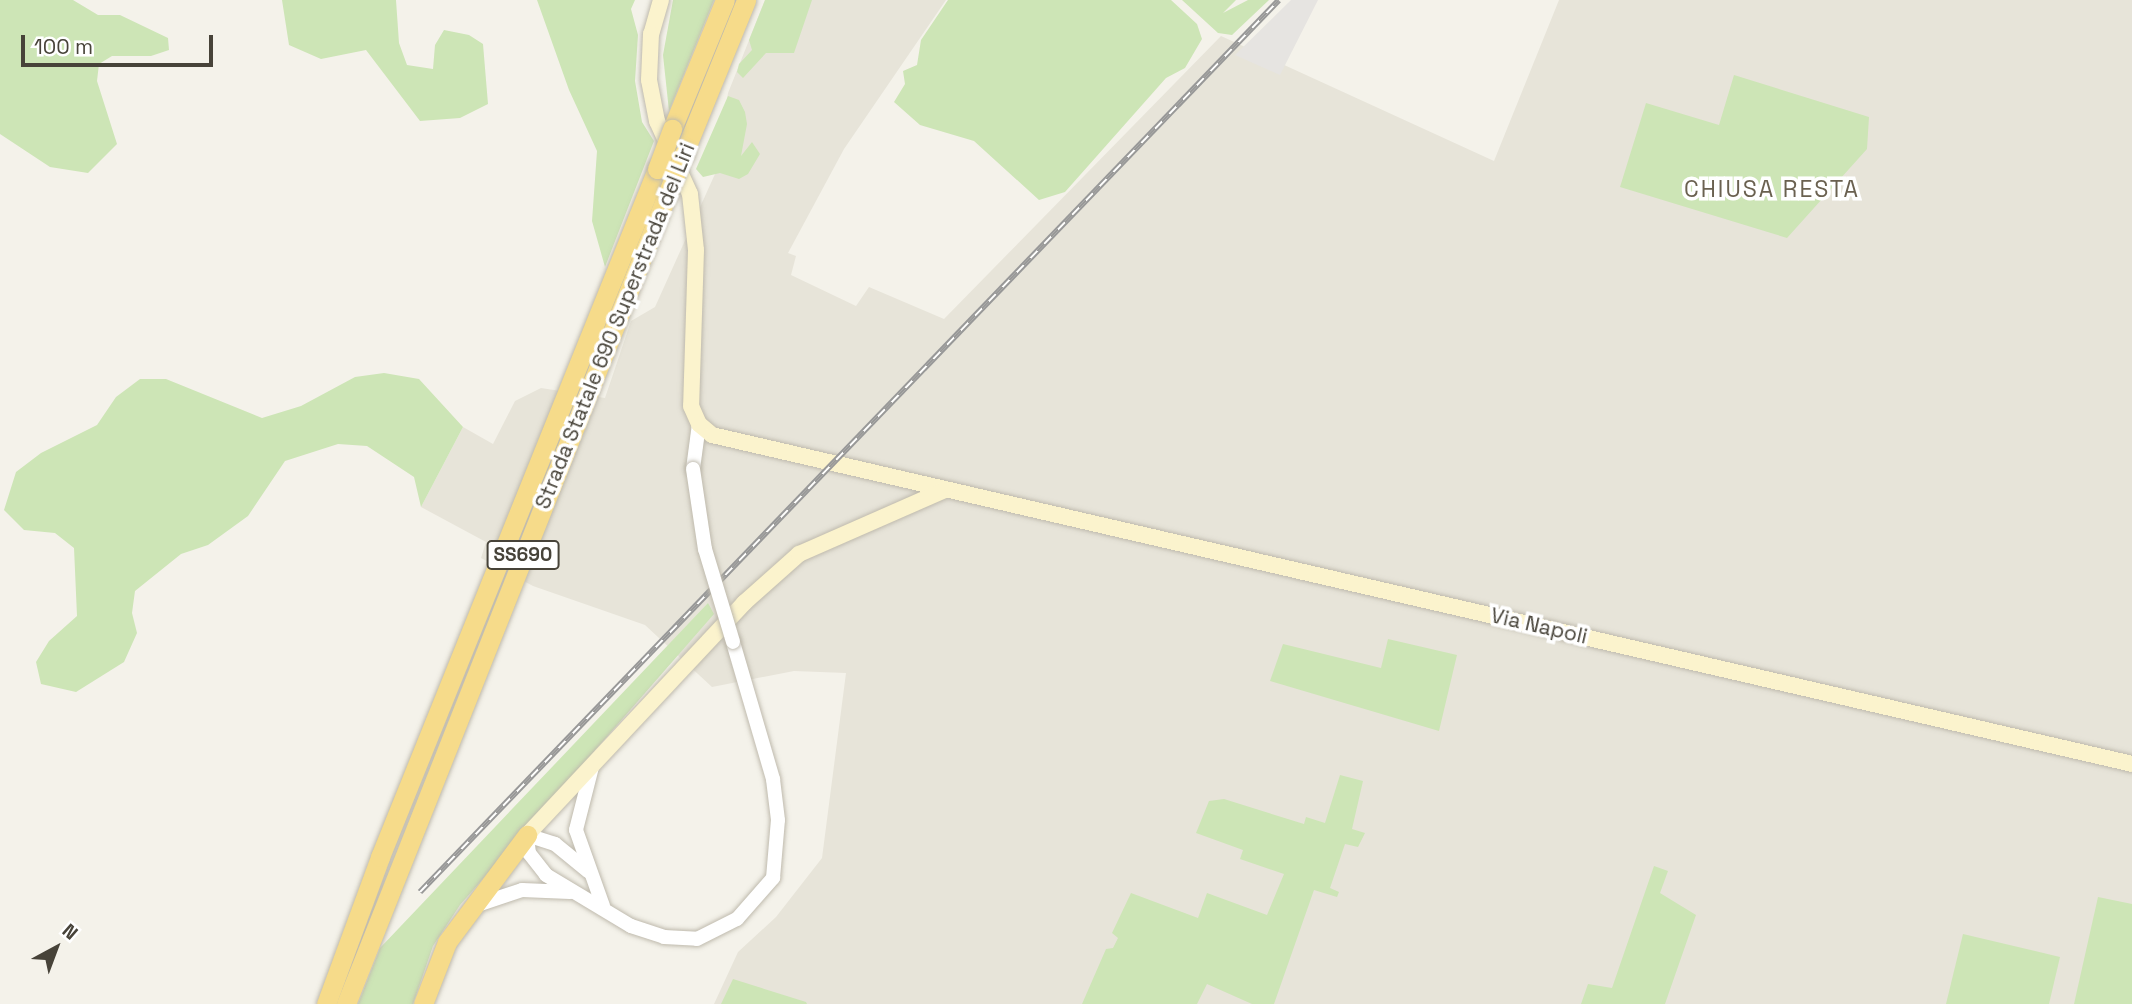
<!DOCTYPE html>
<html>
<head>
<meta charset="utf-8">
<style>
  body { margin:0 }
  #map { position:relative; width:2132px; height:1004px; overflow:hidden; background:#f4f2ea; font-family:"Space Grotesk",sans-serif }
  div>[style] { position:absolute }
  .residential>* { inset:0; background:#e7e4d9 }
  .green>* { inset:0; background:#cde5b6 }
  .parking>* { inset:0; background:#e6e4e1 }
  .roads { filter:drop-shadow(0 0 2px #bfbaad) drop-shadow(0 0 2px #bfbaad) }
  .tertiary>* { height:14px; margin:-7px; padding:0 7px; transform-origin:7px; border-radius:7px; background:#fff }
  .secondary>* { height:16px; margin:-8px; padding:0 8px; transform-origin:8px; border-radius:8px; background:#fbf3cd }
  .trunk>* { height:19px; margin:-9.5px; padding:0 9.5px; transform-origin:9.5px; border-radius:9.5px; background:#f6db8a }
  .rail>* { height:6px; margin-top:-3px; transform-origin:0; background:repeating-linear-gradient(90deg,#fff 0 10px,#989898 0 20px); box-sizing:border-box; border-block:2px solid #989898 }
  .bridges { filter:drop-shadow(0 0 2px #bfbaad) drop-shadow(0 0 2px #bfbaad) }
  .tertiary-bridge>* { height:14px; margin:-7px; padding:0 7px; transform-origin:7px; border-radius:7px; background:#fff }
  .trunk-bridge>* { height:19px; margin:-9.5px; padding:0 9.5px; transform-origin:9.5px; border-radius:9.5px; background:#f6db8a }
  span { translate:-50% -50%; white-space:nowrap; text-align:center; line-height:1.15; -webkit-text-stroke:7px #fff; paint-order:stroke }
  .shield-label span { padding:2px 5px; background:#fff; border:2px solid; border-radius:5px; -webkit-text-stroke-width:0 }
  .shield-label { font-size:19px; color:#474339; font-weight:700 }
  .street-label { font-size:21px; color:#474339 }
  .neighbourhood-label { font-size:23px; color:#6a6150; letter-spacing:2px }
  .north { position:absolute; left:21px; top:913px; width:70px; height:70px; -webkit-text-stroke:5px #fff; paint-order:stroke; rotate:41deg; font-size:19px; font-weight:700; line-height:28px; text-align:center; color:#474339 }
  .north::after { content:''; display:block; margin:auto; width:24px; height:32px; background:#474339; clip-path:polygon(50% 0,100% 100%,50% 72%,0 100%) }
  .scale { position:absolute; left:21px; top:35px; width:192px; height:32px; box-sizing:border-box; border:4px solid #474339; border-top:0; padding-left:9px; font-size:21px; line-height:24px; white-space:nowrap; color:#474339; -webkit-text-stroke:5px #fff; paint-order:stroke }
</style>
</head>
<body>
<div id="map">
  <div class="residential">
    <i style="clip-path:polygon(765px 0,946px 0,844px 149px,788px 253px,796px 256px,791px 275px,856px 306px,869px 287px,944px 319px,1221px 36px,1494px 161px,1559px 0,2132px 0,2132px 1004px,714px 1004px,738px 952px,776px 917px,822px 858px,846px 673px,794px 671px,712px 687px,645px 625px,533px 586px,481px 558px,486px 542px,421px 507px,463px 427px,493px 444px,515px 401px,541px 388px,605px 398px,631px 321px,655px 307px,715px 174px,728px 93px)"></i>
  </div>
  <div class="green">
    <i style="clip-path:polygon(0 0,73px 0,98px 15px,120px 15px,168px 38px,169px 50px,151px 56px,112px 56px,99px 64px,97px 81px,117px 144px,88px 173px,50px 167px,0 134px)"></i>
    <i style="clip-path:polygon(282px 0,396px 0,399px 43px,407px 65px,433px 69px,435px 45px,444px 30px,469px 35px,483px 44px,488px 104px,460px 118px,420px 121px,366px 50px,321px 59px,289px 45px)"></i>
    <i style="clip-path:polygon(537px 0,635px 0,631px 9px,638px 35px,635px 81px,642px 122px,654px 141px,605px 267px,592px 221px,597px 151px,569px 90px)"></i>
    <i style="clip-path:polygon(673px 0,714px 0,669px 111px,663px 55px)"></i>
    <i style="clip-path:polygon(765px 0,812px 0,794px 53px,766px 53px,743px 78px,737px 72px,739px 64px,752px 50px,749px 40px)"></i>
    <i style="clip-path:polygon(948px 0,1171px 0,1197px 24px,1202px 39px,1185px 68px,1166px 78px,1065px 192px,1039px 200px,974px 141px,920px 125px,894px 102px,905px 84px,903px 71px,917px 65px,921px 40px)"></i>
    <i style="clip-path:polygon(1182px 0,1236px 0,1223px 13px,1248px 0,1269px 0,1232px 35px,1218px 33px)"></i>
    <i style="clip-path:polygon(1734px 75px,1869px 117px,1867px 149px,1787px 238px,1620px 187px,1646px 103px,1719px 125px)"></i>
    <i style="clip-path:polygon(728px 96px,739px 100px,745px 112px,747px 124px,741px 156px,752px 142px,760px 154px,748px 174px,739px 179px,720px 173px,703px 177px,696px 169px)"></i>
    <i style="clip-path:polygon(384px 373px,419px 379px,463px 427px,421px 507px,414px 477px,367px 446px,338px 444px,285px 461px,248px 516px,208px 545px,181px 554px,135px 591px,132px 613px,137px 633px,124px 662px,76px 692px,41px 684px,36px 662px,49px 641px,77px 616px,74px 548px,55px 533px,24px 530px,4px 510px,16px 472px,41px 453px,97px 425px,116px 397px,140px 379px,166px 379px,262px 418px,301px 406px,355px 377px)"></i>
    <i style="clip-path:polygon(708px 603px,714px 614px,460px 905px,433px 946px,413px 1004px,358px 1004px,380px 948px)"></i>
    <i style="clip-path:polygon(1388px 639px,1457px 655px,1439px 731px,1270px 681px,1283px 644px,1381px 668px)"></i>
    <i style="clip-path:polygon(1340px 775px,1363px 781px,1352px 829px,1365px 833px,1358px 847px,1345px 844px,1330px 888px,1339px 892px,1337px 897px,1314px 890px,1274px 1004px,1252px 1004px,1207px 984px,1197px 1004px,1082px 1004px,1106px 949px,1113px 948px,1118px 938px,1112px 933px,1131px 893px,1198px 918px,1207px 893px,1267px 915px,1284px 874px,1240px 859px,1243px 850px,1196px 833px,1209px 801px,1224px 799px,1304px 824px,1306px 817px,1325px 823px)"></i>
    <i style="clip-path:polygon(1654px 866px,1668px 871px,1660px 893px,1696px 915px,1665px 1004px,1581px 1004px,1588px 984px,1612px 988px)"></i>
    <i style="clip-path:polygon(2098px 897px,2132px 904px,2132px 1004px,2074px 1004px)"></i>
    <i style="clip-path:polygon(1963px 934px,2060px 957px,2049px 1004px,1946px 1004px)"></i>
    <i style="clip-path:polygon(733px 979px,806px 1002px,807px 1004px,721px 1004px)"></i>
  </div>
  <div class="parking">
    <i style="clip-path:polygon(1291px 0,1318px 0,1280px 75px,1235px 55px)"></i>
  </div>
  <div class="roads">
    <div class="tertiary">
      <i style="left:693px;top:469px;width:45px;rotate:-82.4deg"></i>
      <i style="left:592px;top:767px;width:65px;rotate:104.3deg"></i>
      <i style="left:576px;top:830px;width:81px;rotate:70.4deg"></i>
      <i style="left:588px;top:871px;width:43px;rotate:-140.7deg"></i>
      <i style="left:555px;top:844px;width:29px;rotate:-162deg"></i>
      <i style="left:527px;top:835px;width:18px;rotate:84deg"></i>
      <i style="left:529px;top:853px;width:28px;rotate:52deg"></i>
      <i style="left:546px;top:875px;width:99px;rotate:31deg"></i>
      <i style="left:631px;top:926px;width:35px;rotate:18deg"></i>
      <i style="left:664px;top:937px;width:33px;rotate:3deg"></i>
      <i style="left:697px;top:939px;width:45px;rotate:-26.6deg"></i>
      <i style="left:737px;top:919px;width:55px;rotate:-48.7deg"></i>
      <i style="left:773px;top:878px;width:58px;rotate:-85.1deg"></i>
      <i style="left:778px;top:820px;width:41px;rotate:-97deg"></i>
      <i style="left:773px;top:779px;width:143px;rotate:-106.3deg"></i>
      <i style="left:474px;top:906px;width:51px;rotate:-18.4deg"></i>
      <i style="left:522px;top:890px;width:48px;rotate:2.4deg"></i>
    </div>
    <div class="secondary">
      <i style="left:661px;top:0;width:35px;rotate:106deg"></i>
      <i style="left:651px;top:34px;width:46px;rotate:92.5deg"></i>
      <i style="left:649px;top:80px;width:42px;rotate:79deg"></i>
      <i style="left:657px;top:121px;width:80px;rotate:65.7deg"></i>
      <i style="left:690px;top:194px;width:56px;rotate:83.9deg"></i>
      <i style="left:696px;top:250px;width:156px;rotate:91.8deg"></i>
      <i style="left:691px;top:406px;width:20px;rotate:66deg"></i>
      <i style="left:699px;top:424px;width:17px;rotate:40deg"></i>
      <i style="left:712px;top:435px;width:1458px;rotate:13.04deg"></i>
      <i style="left:527px;top:835px;width:318px;rotate:-46.9deg"></i>
      <i style="left:744px;top:603px;width:74px;rotate:-41.7deg"></i>
      <i style="left:799px;top:554px;width:159px;rotate:-23.7deg"></i>
    </div>
    <div class="trunk">
      <i style="left:672px;top:129px;width:139px;rotate:-67.7deg"></i>
      <i style="left:684px;top:153px;width:165px;rotate:-67.9deg"></i>
      <i style="left:326px;top:1004px;width:157px;rotate:-69.8deg"></i>
      <i style="left:380px;top:857px;width:742px;rotate:-68.07deg"></i>
      <i style="left:346px;top:1004px;width:874px;rotate:-68.37deg"></i>
      <i style="left:423px;top:1004px;width:66px;rotate:-68.8deg"></i>
      <i style="left:447px;top:942px;width:134px;rotate:-53.2deg"></i>
    </div>
  </div>
  <div class="rail">
    <i style="left:420px;top:892px;width:1238px;rotate:-46.08deg"></i>
  </div>
  <div class="bridges">
    <div class="tertiary-bridge">
      <i style="left:693px;top:469px;width:81px;rotate:81.5deg"></i>
      <i style="left:705px;top:549px;width:97px;rotate:73.2deg"></i>
    </div>
    <div class="trunk-bridge">
      <i style="left:657px;top:169px;width:43px;rotate:-69.4deg"></i>
      <i style="left:668px;top:192px;width:42px;rotate:-67.7deg"></i>
    </div>
  </div>
  <div class="shield-label">
    <span style="left:523px;top:555px">SS690</span>
  </div>
  <div class="street-label">
    <span style="left:615px;top:326px;rotate:-68deg">Strada Statale 690 Superstrada del Liri</span>
    <span style="left:1539px;top:626px;rotate:13deg">Via Napoli</span>
  </div>
  <div class="neighbourhood-label">
    <span style="left:1772px;top:189px">CHIUSA RESTA</span>
  </div>
  <div class="north">N</div>
  <div class="scale">100 m</div>
</div>
</body>
</html>
